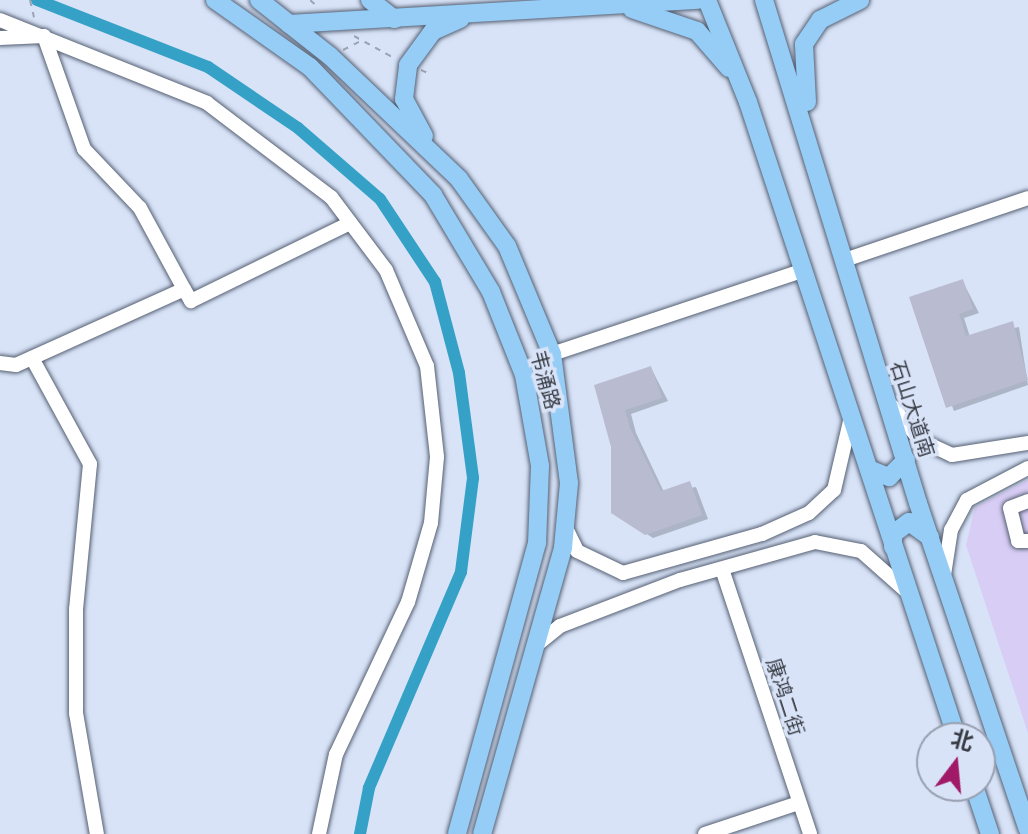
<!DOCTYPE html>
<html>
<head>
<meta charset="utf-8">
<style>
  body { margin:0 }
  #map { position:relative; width:1028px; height:834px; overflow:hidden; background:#d8e3f8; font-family:"Libre Baskerville","Noto Sans SC",serif }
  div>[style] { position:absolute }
  .green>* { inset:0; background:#d8cdf5 }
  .shadow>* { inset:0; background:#0003 }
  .canal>* { height:12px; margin:-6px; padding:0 6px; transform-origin:6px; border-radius:6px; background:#36a1c6 }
  .building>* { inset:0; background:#b9bcd1 }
  .path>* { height:2px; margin-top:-1px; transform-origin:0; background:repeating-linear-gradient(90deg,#9ca4b4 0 6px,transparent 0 12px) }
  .roads { filter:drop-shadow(0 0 2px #566072) drop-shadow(0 0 2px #566072) }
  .minor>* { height:14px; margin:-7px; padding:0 7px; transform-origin:7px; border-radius:7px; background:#fff }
  .major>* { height:18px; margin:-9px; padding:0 9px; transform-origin:9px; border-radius:9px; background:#95cdf7 }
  span { translate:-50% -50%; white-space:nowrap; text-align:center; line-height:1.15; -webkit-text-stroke:7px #d8e3f8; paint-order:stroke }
  .street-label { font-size:20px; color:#373b43 }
  .north { position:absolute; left:916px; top:722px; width:80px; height:80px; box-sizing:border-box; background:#d8e3f8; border:2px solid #98a0b0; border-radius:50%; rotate:16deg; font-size:22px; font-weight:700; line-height:32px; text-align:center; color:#373b43 }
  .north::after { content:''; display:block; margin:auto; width:28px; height:36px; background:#a11a67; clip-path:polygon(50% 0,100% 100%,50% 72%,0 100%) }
</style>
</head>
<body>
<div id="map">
  <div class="green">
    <i style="clip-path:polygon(1028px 480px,1028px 733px,966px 545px,975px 507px)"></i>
  </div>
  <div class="shadow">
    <i style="clip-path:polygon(963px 282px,979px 313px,964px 318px,970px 337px,1019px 327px,1028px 385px,954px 411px,911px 298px)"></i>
    <i style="clip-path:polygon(651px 368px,668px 401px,631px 414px,636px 433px,664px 492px,696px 487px,708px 519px,653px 538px,613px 512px,613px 446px,596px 386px)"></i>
  </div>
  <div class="canal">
    <i style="left:37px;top:0;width:184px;rotate:21.4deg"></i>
    <i style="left:208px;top:67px;width:109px;rotate:34.1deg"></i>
    <i style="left:298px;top:128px;width:108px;rotate:40.9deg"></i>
    <i style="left:380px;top:199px;width:100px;rotate:56.5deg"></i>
    <i style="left:435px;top:282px;width:94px;rotate:75.2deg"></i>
    <i style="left:459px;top:373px;width:106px;rotate:82.4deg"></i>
    <i style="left:473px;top:478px;width:95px;rotate:97.3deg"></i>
    <i style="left:461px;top:572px;width:235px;rotate:113.1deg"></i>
    <i style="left:369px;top:788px;width:47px;rotate:101.1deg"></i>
  </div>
  <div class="building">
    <i style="clip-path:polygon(963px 279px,973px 309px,959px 314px,966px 336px,1013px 321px,1028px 380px,946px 408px,909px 297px)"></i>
    <i style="clip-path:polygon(651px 366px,662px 398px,625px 410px,630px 428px,661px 491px,690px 481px,702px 515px,645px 535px,611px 513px,611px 447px,594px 385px)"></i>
  </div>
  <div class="path">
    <i style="left:30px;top:0;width:18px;rotate:77deg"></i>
    <i style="left:310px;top:0;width:11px;rotate:41deg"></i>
    <i style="left:354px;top:36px;width:46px;rotate:28.8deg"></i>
    <i style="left:343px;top:50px;width:18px;rotate:-27deg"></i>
    <i style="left:421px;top:70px;width:10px;rotate:24deg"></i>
  </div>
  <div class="roads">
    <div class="minor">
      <i style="left:0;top:20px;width:223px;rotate:21.8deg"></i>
      <i style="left:207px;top:103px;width:156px;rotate:37.2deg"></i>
      <i style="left:331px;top:197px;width:91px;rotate:53deg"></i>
      <i style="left:386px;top:270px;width:104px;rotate:66.9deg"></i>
      <i style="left:427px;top:366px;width:92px;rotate:83.7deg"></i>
      <i style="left:437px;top:457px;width:66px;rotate:95.2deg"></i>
      <i style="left:431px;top:523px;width:82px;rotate:106.2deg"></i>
      <i style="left:408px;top:602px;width:168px;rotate:115.3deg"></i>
      <i style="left:336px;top:754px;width:82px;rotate:102deg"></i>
      <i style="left:0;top:38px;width:44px;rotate:-2.6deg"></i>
      <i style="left:44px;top:36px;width:120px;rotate:70.5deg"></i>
      <i style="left:84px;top:149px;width:81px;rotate:46.5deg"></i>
      <i style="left:140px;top:208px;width:92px;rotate:61.5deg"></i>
      <i style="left:845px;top:260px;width:193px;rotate:-18.7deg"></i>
      <i style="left:552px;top:354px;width:259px;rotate:-18.4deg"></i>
      <i style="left:32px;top:358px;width:121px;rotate:61.3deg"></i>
      <i style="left:90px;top:464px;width:146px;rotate:95.5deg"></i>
      <i style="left:76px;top:609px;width:104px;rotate:90deg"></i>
      <i style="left:76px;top:713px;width:123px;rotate:80.2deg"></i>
      <i style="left:0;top:363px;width:16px;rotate:7deg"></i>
      <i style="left:16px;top:365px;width:184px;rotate:-24.3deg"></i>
      <i style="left:184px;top:289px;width:14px;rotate:60deg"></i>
      <i style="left:191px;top:301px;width:177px;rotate:-26.1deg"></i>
      <i style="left:891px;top:405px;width:45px;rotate:50.4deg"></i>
      <i style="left:920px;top:440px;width:35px;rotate:25deg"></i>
      <i style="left:952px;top:455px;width:77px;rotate:-9deg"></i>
      <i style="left:1028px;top:501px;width:19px;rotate:159deg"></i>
      <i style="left:1010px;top:508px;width:34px;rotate:76deg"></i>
      <i style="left:1018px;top:541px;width:10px"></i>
      <i style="left:566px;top:528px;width:25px;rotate:64deg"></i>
      <i style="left:577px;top:551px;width:51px;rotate:25.6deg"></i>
      <i style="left:623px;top:573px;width:144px;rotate:-15.7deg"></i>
      <i style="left:762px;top:534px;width:51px;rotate:-24.1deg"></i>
      <i style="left:809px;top:513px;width:34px;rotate:-43deg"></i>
      <i style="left:834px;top:490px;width:71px;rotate:-76.9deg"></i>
      <i style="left:723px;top:572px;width:276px;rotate:71.6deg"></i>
      <i style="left:944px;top:575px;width:46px;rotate:-81.2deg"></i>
      <i style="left:951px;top:530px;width:34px;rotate:-62deg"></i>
      <i style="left:967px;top:500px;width:69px;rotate:-27.7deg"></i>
      <i style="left:539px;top:643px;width:27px;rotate:-39deg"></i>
      <i style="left:560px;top:626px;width:129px;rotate:-21deg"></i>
      <i style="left:680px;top:580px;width:140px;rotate:-15.7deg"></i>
      <i style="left:815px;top:542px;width:47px;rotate:11.1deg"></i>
      <i style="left:861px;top:551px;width:60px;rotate:41.6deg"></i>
      <i style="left:705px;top:834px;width:99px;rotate:-18.3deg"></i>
    </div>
    <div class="major">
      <i style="left:215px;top:0;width:116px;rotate:35.2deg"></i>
      <i style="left:310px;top:67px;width:178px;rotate:46.1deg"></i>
      <i style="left:433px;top:195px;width:113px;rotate:59.1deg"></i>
      <i style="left:491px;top:292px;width:89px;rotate:68.3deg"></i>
      <i style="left:524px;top:375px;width:92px;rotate:80deg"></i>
      <i style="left:540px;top:466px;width:77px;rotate:92.2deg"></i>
      <i style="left:537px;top:543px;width:302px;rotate:105.4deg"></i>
      <i style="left:259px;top:0;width:90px;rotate:38.3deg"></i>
      <i style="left:330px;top:56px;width:178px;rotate:43.6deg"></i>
      <i style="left:459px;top:179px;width:82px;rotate:54.4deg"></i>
      <i style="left:507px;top:246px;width:117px;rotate:67.4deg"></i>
      <i style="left:552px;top:354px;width:130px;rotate:82.5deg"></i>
      <i style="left:569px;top:483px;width:65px;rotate:95.3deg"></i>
      <i style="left:563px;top:548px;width:297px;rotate:105.8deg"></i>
      <i style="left:370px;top:0;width:31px;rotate:38deg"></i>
      <i style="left:707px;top:0;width:110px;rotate:68.1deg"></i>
      <i style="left:748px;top:102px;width:669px;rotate:71.81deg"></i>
      <i style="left:764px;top:0;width:526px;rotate:72.98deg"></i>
      <i style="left:918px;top:503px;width:344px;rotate:71.4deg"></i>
      <i style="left:632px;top:9px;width:69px;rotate:18.7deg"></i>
      <i style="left:697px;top:31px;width:49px;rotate:49.1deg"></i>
      <i style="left:289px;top:24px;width:410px;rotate:-3.4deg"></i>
      <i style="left:807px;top:102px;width:58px;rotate:-93deg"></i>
      <i style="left:804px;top:44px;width:29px;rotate:-56deg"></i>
      <i style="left:820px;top:20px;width:45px;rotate:-26.6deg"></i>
      <i style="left:424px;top:136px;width:42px;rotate:-118.4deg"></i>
      <i style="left:404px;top:99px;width:34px;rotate:-83deg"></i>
      <i style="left:408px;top:65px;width:42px;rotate:-53.7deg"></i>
      <i style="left:433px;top:31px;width:30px;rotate:-24deg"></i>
      <i style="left:869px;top:469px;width:22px;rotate:22deg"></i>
      <i style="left:889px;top:477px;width:24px;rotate:-45deg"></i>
      <i style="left:893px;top:547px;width:13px;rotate:-90deg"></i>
      <i style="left:893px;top:534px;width:20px;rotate:-37deg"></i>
      <i style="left:909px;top:522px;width:26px;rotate:36deg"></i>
      <i style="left:974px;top:786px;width:51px;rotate:71.6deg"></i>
    </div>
  </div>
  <div class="street-label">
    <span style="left:545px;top:380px;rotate:75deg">韦涌路</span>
    <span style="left:912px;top:409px;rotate:72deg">石山大道南</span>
    <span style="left:785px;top:697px;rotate:72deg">康鸿二街</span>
  </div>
  <div class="north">北</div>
</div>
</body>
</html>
